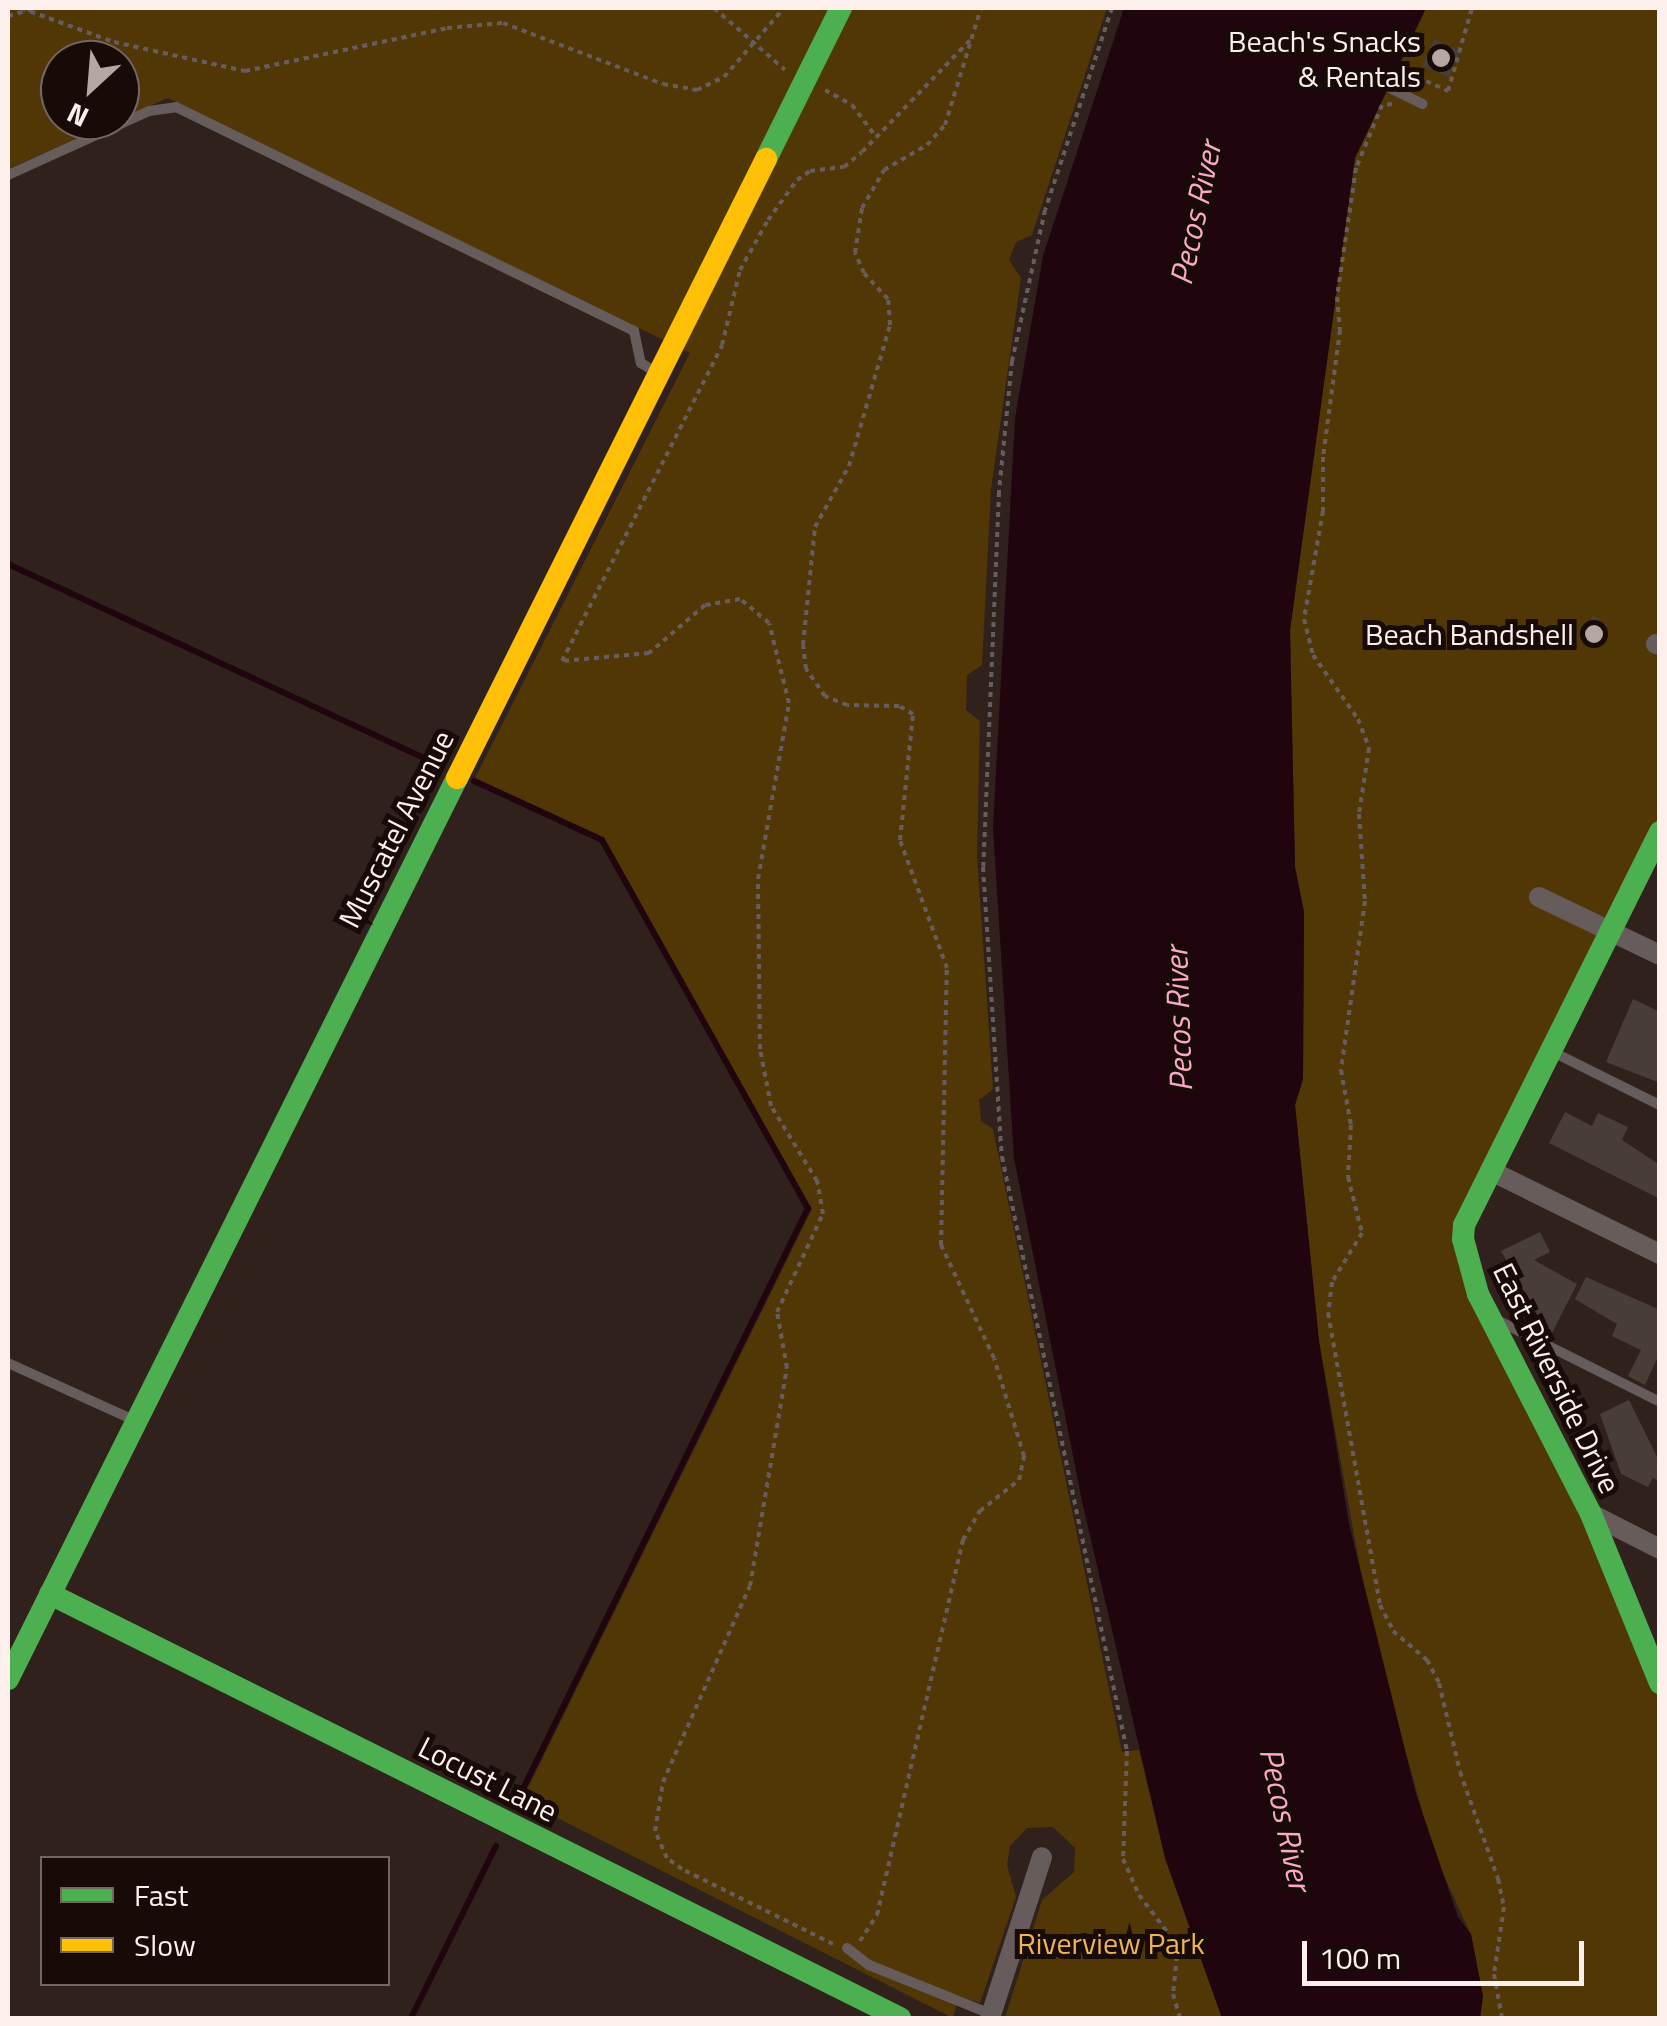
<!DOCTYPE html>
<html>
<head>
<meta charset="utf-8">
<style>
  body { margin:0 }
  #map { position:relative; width:1667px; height:2026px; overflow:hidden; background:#31211c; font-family:"Titillium Web",sans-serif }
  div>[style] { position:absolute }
  .green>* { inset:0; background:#513706 }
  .water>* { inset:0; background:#20040e }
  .stream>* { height:6px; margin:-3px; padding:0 3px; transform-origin:3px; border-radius:3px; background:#20040e }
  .building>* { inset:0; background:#493d38 }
  .path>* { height:4px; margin-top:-2px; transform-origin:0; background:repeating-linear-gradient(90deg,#675d5d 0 5px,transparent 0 10px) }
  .lane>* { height:10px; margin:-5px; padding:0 5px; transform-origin:5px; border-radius:5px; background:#655c5b }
  .street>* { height:20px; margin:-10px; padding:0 10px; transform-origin:10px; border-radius:10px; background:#655c5b }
  .fast>* { height:22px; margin:-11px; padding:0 11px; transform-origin:11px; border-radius:11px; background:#4caf50 }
  .slow>* { height:22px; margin:-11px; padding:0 11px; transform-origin:11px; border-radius:11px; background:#ffc107 }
  .dots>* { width:28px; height:28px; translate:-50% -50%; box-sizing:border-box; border:5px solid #170a07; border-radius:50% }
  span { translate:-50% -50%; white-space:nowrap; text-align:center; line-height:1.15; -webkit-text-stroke:10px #170a07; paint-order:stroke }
  .poi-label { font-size:30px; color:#fcefec }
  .right { translate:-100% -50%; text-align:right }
  .street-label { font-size:30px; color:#fcefec }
  .park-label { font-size:30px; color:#eeb454 }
  .water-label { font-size:32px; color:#fba8c7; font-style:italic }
  .frame { position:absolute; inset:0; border:10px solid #fcefec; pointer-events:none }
  .legend { position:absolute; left:40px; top:1856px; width:350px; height:130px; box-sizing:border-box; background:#170a07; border:2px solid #736663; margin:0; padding:12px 18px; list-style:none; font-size:30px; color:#fcefec }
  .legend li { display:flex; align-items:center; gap:20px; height:50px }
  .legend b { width:50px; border:2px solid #736663 }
  .north { position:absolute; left:40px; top:40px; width:100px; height:100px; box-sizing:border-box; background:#170a07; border:2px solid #736663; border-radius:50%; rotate:206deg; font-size:28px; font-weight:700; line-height:40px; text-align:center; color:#fcefec }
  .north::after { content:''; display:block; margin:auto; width:35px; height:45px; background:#b5a7a3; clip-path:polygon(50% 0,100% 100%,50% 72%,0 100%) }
  .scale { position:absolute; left:1302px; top:1941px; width:282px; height:45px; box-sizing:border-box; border:5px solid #fcefec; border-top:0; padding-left:12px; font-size:30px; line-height:35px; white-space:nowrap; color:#fcefec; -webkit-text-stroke:8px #170a07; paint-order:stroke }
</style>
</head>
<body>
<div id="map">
  <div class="green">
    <i style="clip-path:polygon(8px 8px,1107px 8px,1032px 235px,1016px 242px,1009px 260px,1021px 278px,991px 489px,982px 665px,967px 675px,966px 710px,980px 721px,977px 855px,993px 1089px,979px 1100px,981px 1121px,993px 1129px,1122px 1752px,1139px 1750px,1165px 1858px,1222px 2018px,1005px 2018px,1042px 1900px,1074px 1872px,1075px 1848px,1053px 1827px,1027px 1828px,1010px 1846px,1007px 1865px,1016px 1897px,980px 2003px,959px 1996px,953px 2018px,522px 1800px,812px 1209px,603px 837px,475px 778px,690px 353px,168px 98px,120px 119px,120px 60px,60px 60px,60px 120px,118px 120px,8px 169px)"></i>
    <i style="clip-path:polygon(1426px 8px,1659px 8px,1659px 832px,1463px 1239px,1659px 1683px,1659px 2018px,1480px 2018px,1483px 1996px,1471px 1935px,1435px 1856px,1372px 1634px,1319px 1341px,1295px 1105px,1303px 1079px,1304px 912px,1295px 867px,1290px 630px,1355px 158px)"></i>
  </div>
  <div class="water">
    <i style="clip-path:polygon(1124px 8px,1426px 8px,1355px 158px,1290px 630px,1295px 867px,1304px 912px,1303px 1079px,1295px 1105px,1319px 1341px,1349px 1524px,1416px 1794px,1458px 1917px,1471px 1934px,1483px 1996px,1480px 2018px,1222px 2018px,1165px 1858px,1082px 1501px,1014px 1158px,993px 827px,1015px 418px,1043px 256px)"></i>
  </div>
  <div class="stream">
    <i style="left:8px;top:564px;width:473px;rotate:25deg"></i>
    <i style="left:474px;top:781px;width:141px;rotate:24.7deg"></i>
    <i style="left:602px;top:840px;width:422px;rotate:60.8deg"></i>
    <i style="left:808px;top:1208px;width:658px;rotate:116.14deg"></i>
    <i style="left:411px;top:2018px;width:192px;rotate:-63.7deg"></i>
  </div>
  <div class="building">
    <i style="clip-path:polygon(1434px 39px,1460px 51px,1449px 77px,1422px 66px)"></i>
    <i style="clip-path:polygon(1593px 615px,1607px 626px,1598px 646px,1581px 642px)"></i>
    <i style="clip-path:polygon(1633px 999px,1660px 1012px,1660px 1083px,1606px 1062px)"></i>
    <i style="clip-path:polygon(1565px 1112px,1592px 1126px,1598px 1113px,1628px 1127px,1622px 1140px,1660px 1165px,1660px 1199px,1549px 1143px)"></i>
    <i style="clip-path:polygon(1540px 1232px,1550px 1252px,1534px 1260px,1577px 1284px,1550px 1337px,1501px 1251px)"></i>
    <i style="clip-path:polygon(1586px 1277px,1660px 1310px,1660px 1352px,1645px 1385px,1628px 1376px,1641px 1350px,1612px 1336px,1617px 1324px,1575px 1299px)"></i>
    <i style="clip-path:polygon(1629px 1400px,1660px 1463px,1660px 1482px,1653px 1478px,1648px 1487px,1621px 1474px,1600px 1414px)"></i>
  </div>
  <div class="path">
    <i style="left:21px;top:8px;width:99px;rotate:20.1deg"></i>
    <i style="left:114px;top:42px;width:134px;rotate:12.5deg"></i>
    <i style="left:245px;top:71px;width:207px;rotate:-12deg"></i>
    <i style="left:447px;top:28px;width:56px;rotate:-5.1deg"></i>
    <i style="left:503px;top:23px;width:171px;rotate:20.9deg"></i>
    <i style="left:663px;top:84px;width:35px;rotate:10deg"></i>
    <i style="left:697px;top:90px;width:30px;rotate:-26deg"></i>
    <i style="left:724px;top:77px;width:91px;rotate:-49deg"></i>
    <i style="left:714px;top:8px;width:94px;rotate:41.1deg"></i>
    <i style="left:1112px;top:8px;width:213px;rotate:108.3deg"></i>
    <i style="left:1045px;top:210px;width:155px;rotate:102.3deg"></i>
    <i style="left:1012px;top:361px;width:132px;rotate:95.7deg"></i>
    <i style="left:999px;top:492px;width:375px;rotate:92.4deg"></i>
    <i style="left:983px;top:867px;width:291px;rotate:86.3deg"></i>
    <i style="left:1002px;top:1157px;width:607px;rotate:78.12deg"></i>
    <i style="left:1127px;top:1751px;width:108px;rotate:92.1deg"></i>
    <i style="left:1123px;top:1859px;width:39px;rotate:66deg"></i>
    <i style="left:1139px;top:1895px;width:64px;rotate:52.6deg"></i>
    <i style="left:1178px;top:1946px;width:48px;rotate:95.9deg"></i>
    <i style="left:1173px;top:1994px;width:25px;rotate:74deg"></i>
    <i style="left:8px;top:16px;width:29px;rotate:-16deg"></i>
    <i style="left:1404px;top:82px;width:10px;rotate:-66deg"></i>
    <i style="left:1408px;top:73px;width:44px;rotate:24.2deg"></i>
    <i style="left:1448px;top:91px;width:86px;rotate:-73.9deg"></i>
    <i style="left:825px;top:90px;width:31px;rotate:29deg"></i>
    <i style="left:852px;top:105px;width:40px;rotate:53deg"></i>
    <i style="left:1392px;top:104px;width:10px;rotate:174deg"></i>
    <i style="left:1382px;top:105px;width:68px;rotate:112.4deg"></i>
    <i style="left:1356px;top:168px;width:130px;rotate:98.4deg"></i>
    <i style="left:1337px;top:297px;width:33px;rotate:85deg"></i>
    <i style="left:1340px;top:330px;width:128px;rotate:97.6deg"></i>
    <i style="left:1323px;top:457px;width:54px;rotate:90deg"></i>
    <i style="left:1323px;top:511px;width:110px;rotate:100deg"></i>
    <i style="left:1304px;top:619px;width:37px;rotate:76deg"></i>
    <i style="left:1313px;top:655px;width:78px;rotate:54.9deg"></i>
    <i style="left:1358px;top:719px;width:31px;rotate:69deg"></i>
    <i style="left:1369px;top:748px;width:67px;rotate:98.6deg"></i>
    <i style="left:1359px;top:814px;width:87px;rotate:86.1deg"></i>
    <i style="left:1365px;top:901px;width:171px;rotate:98.1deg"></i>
    <i style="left:1341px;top:1070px;width:56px;rotate:79.7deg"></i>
    <i style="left:1351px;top:1125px;width:52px;rotate:93.3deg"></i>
    <i style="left:1348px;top:1177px;width:58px;rotate:76deg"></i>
    <i style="left:1362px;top:1233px;width:57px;rotate:121.5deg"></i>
    <i style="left:1332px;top:1282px;width:31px;rotate:97deg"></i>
    <i style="left:1328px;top:1313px;width:297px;rotate:79.9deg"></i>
    <i style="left:1380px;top:1605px;width:29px;rotate:63deg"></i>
    <i style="left:1393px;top:1631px;width:45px;rotate:40.5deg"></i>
    <i style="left:1427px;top:1660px;width:26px;rotate:62deg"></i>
    <i style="left:1439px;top:1683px;width:91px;rotate:76.7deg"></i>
    <i style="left:1460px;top:1772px;width:114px;rotate:70.4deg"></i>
    <i style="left:1498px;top:1879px;width:29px;rotate:78deg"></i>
    <i style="left:1504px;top:1907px;width:68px;rotate:98.5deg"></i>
    <i style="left:1494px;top:1974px;width:45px;rotate:79.7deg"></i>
    <i style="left:860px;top:1941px;width:31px;rotate:-57deg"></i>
    <i style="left:877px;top:1915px;width:385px;rotate:-77.1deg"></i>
    <i style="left:963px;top:1540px;width:34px;rotate:-60deg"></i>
    <i style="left:980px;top:1511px;width:50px;rotate:-38.5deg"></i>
    <i style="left:1019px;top:1480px;width:25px;rotate:-78deg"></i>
    <i style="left:1024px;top:1456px;width:102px;rotate:-107deg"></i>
    <i style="left:994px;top:1358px;width:125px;rotate:-115.1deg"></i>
    <i style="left:941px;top:1245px;width:277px;rotate:-88.8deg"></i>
    <i style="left:947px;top:968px;width:136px;rotate:-110.2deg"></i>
    <i style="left:900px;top:840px;width:127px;rotate:-84.1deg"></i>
    <i style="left:913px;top:714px;width:16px;rotate:-150deg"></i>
    <i style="left:899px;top:706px;width:52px;rotate:-178.9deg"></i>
    <i style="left:847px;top:705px;width:24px;rotate:-158deg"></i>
    <i style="left:825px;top:696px;width:33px;rotate:-125deg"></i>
    <i style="left:806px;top:669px;width:24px;rotate:-97deg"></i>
    <i style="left:803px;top:645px;width:119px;rotate:-84.2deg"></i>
    <i style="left:815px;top:527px;width:70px;rotate:-60.9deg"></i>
    <i style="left:849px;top:466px;width:147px;rotate:-73.8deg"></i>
    <i style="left:890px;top:325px;width:26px;rotate:-94deg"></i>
    <i style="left:888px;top:299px;width:35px;rotate:-133deg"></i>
    <i style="left:864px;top:273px;width:22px;rotate:-114deg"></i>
    <i style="left:855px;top:253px;width:46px;rotate:-81.2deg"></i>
    <i style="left:862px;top:208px;width:44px;rotate:-59.9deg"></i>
    <i style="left:884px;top:170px;width:50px;rotate:-30.2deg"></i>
    <i style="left:927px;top:145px;width:27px;rotate:-48deg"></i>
    <i style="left:945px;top:125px;width:122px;rotate:-72.9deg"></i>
    <i style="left:833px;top:1944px;width:169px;rotate:-153.6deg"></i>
    <i style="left:682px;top:1869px;width:19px;rotate:-144deg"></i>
    <i style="left:667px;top:1858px;width:30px;rotate:-114deg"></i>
    <i style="left:655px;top:1831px;width:50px;rotate:-80.7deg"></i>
    <i style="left:663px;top:1782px;width:214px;rotate:-66.1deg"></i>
    <i style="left:750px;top:1586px;width:221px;rotate:-80.4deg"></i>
    <i style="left:787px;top:1368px;width:57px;rotate:-100.1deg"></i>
    <i style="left:777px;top:1312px;width:108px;rotate:-64.9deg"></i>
    <i style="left:823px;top:1214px;width:34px;rotate:-100deg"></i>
    <i style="left:817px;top:1181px;width:88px;rotate:-121.5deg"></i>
    <i style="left:771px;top:1106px;width:58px;rotate:-100.9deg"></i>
    <i style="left:760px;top:1049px;width:170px;rotate:-90.7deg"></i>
    <i style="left:758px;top:879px;width:179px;rotate:-80deg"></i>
    <i style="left:789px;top:703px;width:82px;rotate:-104deg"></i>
    <i style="left:769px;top:623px;width:38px;rotate:-140deg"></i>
    <i style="left:740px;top:599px;width:36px;rotate:170deg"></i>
    <i style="left:705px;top:605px;width:74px;rotate:139.4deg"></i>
    <i style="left:649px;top:653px;width:87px;rotate:174.7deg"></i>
    <i style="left:562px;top:661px;width:354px;rotate:-63.1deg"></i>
    <i style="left:722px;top:345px;width:77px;rotate:-76.5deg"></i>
    <i style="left:740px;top:270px;width:57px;rotate:-60.8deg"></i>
    <i style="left:768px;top:220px;width:49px;rotate:-54.1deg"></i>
    <i style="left:797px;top:180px;width:16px;rotate:-35deg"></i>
    <i style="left:810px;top:171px;width:34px;rotate:-7deg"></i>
    <i style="left:844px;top:167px;width:23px;rotate:-40deg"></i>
    <i style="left:862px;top:152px;width:157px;rotate:-46deg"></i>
  </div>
  <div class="lane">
    <i style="left:1392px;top:89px;width:34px;rotate:26deg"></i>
    <i style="left:8px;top:175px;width:155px;rotate:-24.4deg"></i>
    <i style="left:149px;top:111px;width:27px;rotate:-8deg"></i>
    <i style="left:176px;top:107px;width:510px;rotate:26.06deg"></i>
    <i style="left:634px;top:331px;width:33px;rotate:78deg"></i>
    <i style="left:641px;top:363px;width:19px;rotate:32deg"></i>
    <i style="left:1553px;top:1052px;width:119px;rotate:26.4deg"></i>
    <i style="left:1499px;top:1321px;width:180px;rotate:26.7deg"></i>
    <i style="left:8px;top:1363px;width:141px;rotate:24.4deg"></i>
    <i style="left:847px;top:1948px;width:28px;rotate:38deg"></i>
    <i style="left:869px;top:1965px;width:131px;rotate:21.9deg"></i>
  </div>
  <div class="street">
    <i style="left:1656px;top:644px;width:4px;rotate:14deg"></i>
    <i style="left:1539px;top:897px;width:134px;rotate:25.6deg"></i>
    <i style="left:1491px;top:1171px;width:188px;rotate:26.2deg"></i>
    <i style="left:1591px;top:1514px;width:77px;rotate:26.9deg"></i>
    <i style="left:990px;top:2018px;width:169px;rotate:-72.1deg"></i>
  </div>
  <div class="fast">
    <i style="left:766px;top:159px;width:169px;rotate:-63.6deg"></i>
    <i style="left:1660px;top:832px;width:439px;rotate:116.5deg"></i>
    <i style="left:1464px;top:1225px;width:14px;rotate:94deg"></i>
    <i style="left:1463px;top:1239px;width:57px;rotate:74.7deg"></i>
    <i style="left:1478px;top:1294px;width:247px;rotate:62.8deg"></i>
    <i style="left:1591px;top:1514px;width:183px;rotate:67.8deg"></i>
    <i style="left:50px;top:1594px;width:950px;rotate:26.51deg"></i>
    <i style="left:8px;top:1679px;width:1007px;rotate:-63.51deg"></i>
  </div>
  <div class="slow">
    <i style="left:457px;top:778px;width:692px;rotate:-63.47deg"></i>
  </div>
  <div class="dots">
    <i style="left:1441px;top:58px;background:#b5a7a3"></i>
    <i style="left:1594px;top:634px;background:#b5a7a3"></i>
  </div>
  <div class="poi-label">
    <span class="right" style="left:1421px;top:58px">Beach's Snacks<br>&amp; Rentals</span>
    <span class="right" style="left:1574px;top:634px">Beach Bandshell</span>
  </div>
  <div class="street-label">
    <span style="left:396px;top:829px;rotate:-63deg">Muscatel Avenue</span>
    <span style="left:1557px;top:1378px;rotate:64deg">East Riverside Drive</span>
    <span style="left:488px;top:1779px;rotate:27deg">Locust Lane</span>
  </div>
  <div class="park-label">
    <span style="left:1111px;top:1943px">Riverview Park</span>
  </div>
  <div class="water-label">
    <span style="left:1195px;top:213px;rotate:-78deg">Pecos River</span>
    <span style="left:1178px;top:1019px;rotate:-92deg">Pecos River</span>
    <span style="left:1286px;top:1819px;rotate:78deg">Pecos River</span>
  </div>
  <div class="frame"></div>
  <ul class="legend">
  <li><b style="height:12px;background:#4caf50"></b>Fast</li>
  <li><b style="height:12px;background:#ffc107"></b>Slow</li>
  </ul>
  <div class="north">N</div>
  <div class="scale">100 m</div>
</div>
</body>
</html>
